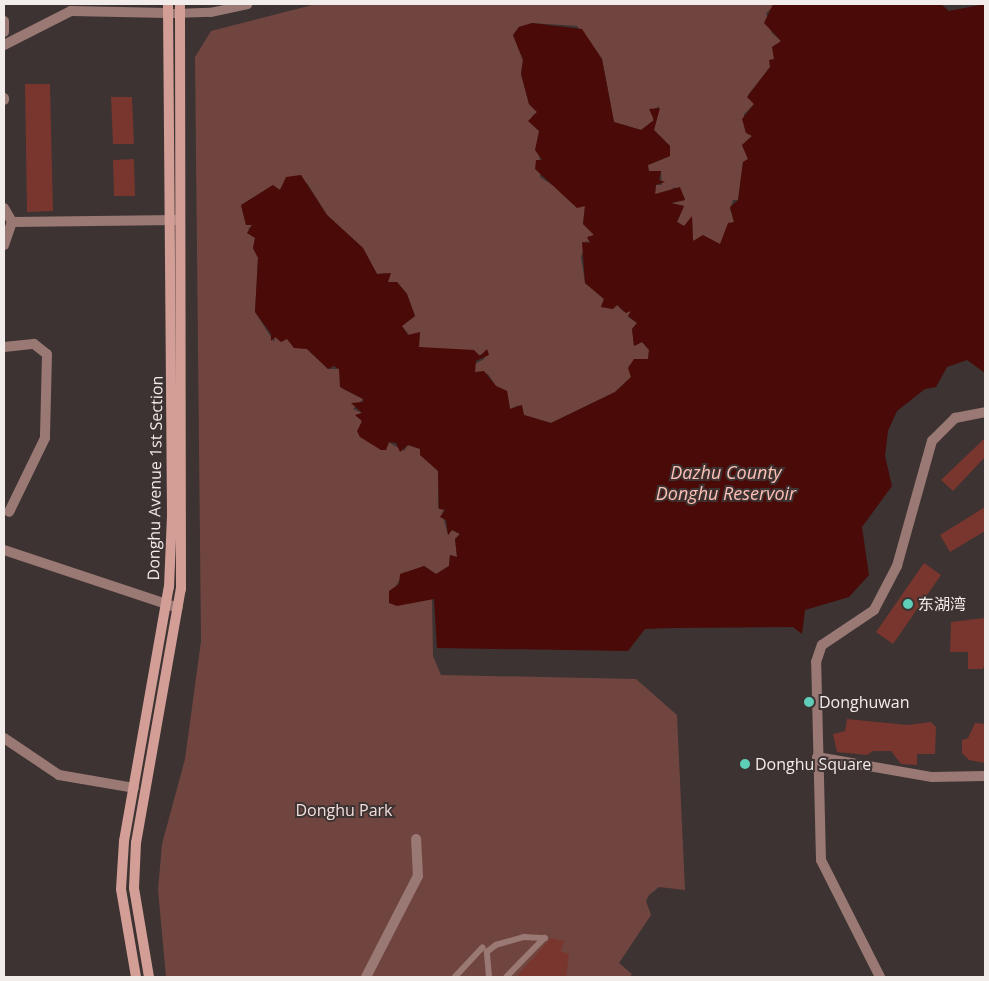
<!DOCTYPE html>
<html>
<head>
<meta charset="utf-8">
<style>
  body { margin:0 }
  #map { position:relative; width:989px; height:981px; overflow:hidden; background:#3c3332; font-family:"Open Sans","Noto Sans SC",sans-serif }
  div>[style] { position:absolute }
  .green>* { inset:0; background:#71453f }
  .water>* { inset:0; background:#4a0a07 }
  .building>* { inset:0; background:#78362e }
  .service>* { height:5.5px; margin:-2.75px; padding:0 2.75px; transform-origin:2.75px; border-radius:2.75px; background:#9a7974 }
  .pedestrian>* { height:9px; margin:-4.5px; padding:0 4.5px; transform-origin:4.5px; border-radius:4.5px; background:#9a7974 }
  .minor>* { height:10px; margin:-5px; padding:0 5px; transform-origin:5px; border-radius:5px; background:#9a7974 }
  .secondary>* { height:10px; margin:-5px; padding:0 5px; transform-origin:5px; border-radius:5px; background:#d29e96 }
  .dots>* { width:14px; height:14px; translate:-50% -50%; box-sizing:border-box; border:2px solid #3c3332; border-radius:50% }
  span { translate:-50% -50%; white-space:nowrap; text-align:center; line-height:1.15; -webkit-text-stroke:4px #3c3332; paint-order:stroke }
  .street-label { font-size:16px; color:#f2eceb }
  .poi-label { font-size:16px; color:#f2eceb }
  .left { translate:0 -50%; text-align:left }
  .park-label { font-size:16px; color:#f4dedb }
  .water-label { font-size:18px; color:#febfb5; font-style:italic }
  .frame { position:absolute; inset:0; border:5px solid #f2eceb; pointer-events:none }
</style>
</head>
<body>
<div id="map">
  <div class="green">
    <i style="clip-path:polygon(316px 4px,775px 5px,766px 13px,772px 33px,781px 41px,770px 67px,748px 95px,754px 104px,744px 114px,745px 131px,752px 136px,742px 145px,748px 159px,743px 162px,738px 200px,733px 200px,730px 209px,734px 222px,720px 244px,704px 237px,693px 241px,692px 217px,684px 226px,677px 222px,684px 206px,671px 203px,685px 200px,684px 196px,674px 187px,667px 194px,655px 194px,656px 185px,662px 185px,661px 172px,648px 171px,648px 165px,670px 156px,670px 146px,654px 130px,659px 106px,653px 110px,653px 121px,641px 130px,614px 122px,602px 59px,577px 26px,532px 23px,519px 27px,513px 35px,523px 60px,521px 74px,529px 104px,537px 112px,532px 116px,539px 131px,540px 177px,585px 206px,583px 224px,594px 232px,592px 238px,587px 237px,591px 243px,586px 241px,581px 257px,585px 283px,604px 299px,601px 307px,613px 309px,617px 305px,624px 312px,631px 310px,628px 317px,637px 323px,632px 329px,634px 346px,642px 342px,649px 350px,648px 359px,629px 365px,631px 377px,615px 392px,551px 423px,524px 415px,519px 405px,510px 409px,507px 391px,496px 386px,488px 374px,475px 372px,474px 365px,484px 359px,486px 353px,476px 356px,419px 347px,402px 326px,415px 316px,407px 294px,397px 282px,388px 282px,387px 273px,377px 274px,363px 248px,327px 215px,307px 183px,287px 182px,277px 192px,273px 185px,241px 205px,246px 225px,252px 225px,248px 229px,255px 238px,253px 248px,258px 257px,255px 312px,274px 342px,275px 337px,287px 339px,307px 349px,328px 369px,339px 369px,343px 389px,363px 399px,353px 409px,362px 413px,356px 415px,362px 421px,359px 436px,386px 450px,388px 442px,404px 451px,408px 445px,421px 449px,421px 455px,438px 471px,438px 508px,445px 508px,442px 513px,448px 535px,452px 530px,460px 534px,455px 539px,457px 557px,450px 555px,449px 566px,436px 574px,424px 566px,408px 574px,404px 572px,394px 589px,402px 603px,432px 599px,433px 656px,441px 675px,636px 679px,677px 715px,685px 890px,659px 887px,649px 895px,646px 901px,651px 915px,619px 963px,632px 974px,630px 977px,166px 977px,158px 890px,162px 844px,185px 759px,201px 641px,195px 57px,211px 31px)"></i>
  </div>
  <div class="water">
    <i style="clip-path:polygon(773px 4px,941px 4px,949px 11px,985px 4px,985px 373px,967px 360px,947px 367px,936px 387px,925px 389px,897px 411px,888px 431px,885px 456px,892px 486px,862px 527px,869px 575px,849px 597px,805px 610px,802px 634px,793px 627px,672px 628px,645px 629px,628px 651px,437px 648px,434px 599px,397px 606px,389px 603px,389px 591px,399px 584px,400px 574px,424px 566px,436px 574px,449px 566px,450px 555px,457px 557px,455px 539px,460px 534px,452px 530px,448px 535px,446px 520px,440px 517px,445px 510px,439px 509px,438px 471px,420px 455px,420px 449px,408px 445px,400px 452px,396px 443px,389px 442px,386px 450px,381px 450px,360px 437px,357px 431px,362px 421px,355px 415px,362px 413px,351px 403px,363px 402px,363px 399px,340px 387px,339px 369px,334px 366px,328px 369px,307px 349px,294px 348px,287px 339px,281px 342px,275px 337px,271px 341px,271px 334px,255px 312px,258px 258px,253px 248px,255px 238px,247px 233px,252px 225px,246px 225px,241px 205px,273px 185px,280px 190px,286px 177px,301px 175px,327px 215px,363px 248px,377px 274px,391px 273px,388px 282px,397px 282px,407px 294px,415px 316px,402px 326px,408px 335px,420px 332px,419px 347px,474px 350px,480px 356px,487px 349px,489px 355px,476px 361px,475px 372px,484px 371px,496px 386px,507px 391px,510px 409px,522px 405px,524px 415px,551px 423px,615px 392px,631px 377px,628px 368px,634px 359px,648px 359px,649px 350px,642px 342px,634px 346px,632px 329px,637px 323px,628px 316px,631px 311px,626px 313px,617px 305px,613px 309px,601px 307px,604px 299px,585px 283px,582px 242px,590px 243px,587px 237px,594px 235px,583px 224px,585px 206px,577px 208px,535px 169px,536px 160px,542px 160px,535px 150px,539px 131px,528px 121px,537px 112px,529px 104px,521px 74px,523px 60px,513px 35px,519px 27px,532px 23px,582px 29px,602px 59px,614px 122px,641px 130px,654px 120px,649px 109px,660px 108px,654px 130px,670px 146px,670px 156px,648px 165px,649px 171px,661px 171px,659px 180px,665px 182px,656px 185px,655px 194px,680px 187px,685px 200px,671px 203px,684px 206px,677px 222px,684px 226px,692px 216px,693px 241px,703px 235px,720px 244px,728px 223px,734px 222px,730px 207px,738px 200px,743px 162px,748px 159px,742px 145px,752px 136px,746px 133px,742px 119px,754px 104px,747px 97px,770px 67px,769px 60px,774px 59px,772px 47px,781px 41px,764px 23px)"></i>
  </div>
  <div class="building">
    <i style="clip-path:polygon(25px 84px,50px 84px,53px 211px,27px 212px)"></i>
    <i style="clip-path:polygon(111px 97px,132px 97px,134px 144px,113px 144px)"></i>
    <i style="clip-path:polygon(134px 159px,135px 196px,114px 196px,113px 160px)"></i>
    <i style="clip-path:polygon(985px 438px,985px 457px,953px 491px,941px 480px)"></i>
    <i style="clip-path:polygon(985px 507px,985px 531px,950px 552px,940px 535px)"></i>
    <i style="clip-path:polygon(924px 563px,941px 575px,893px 644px,876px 632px)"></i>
    <i style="clip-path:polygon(984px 618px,985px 662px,983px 669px,968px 669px,968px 652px,950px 652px,951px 622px)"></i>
    <i style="clip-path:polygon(847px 719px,907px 725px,931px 722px,936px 727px,935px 754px,917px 754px,917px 765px,901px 764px,891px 751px,873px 751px,867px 755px,837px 752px,833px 734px,845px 731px)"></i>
    <i style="clip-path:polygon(975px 723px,985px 724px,985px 763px,969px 760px,962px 753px,962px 740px,968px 738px)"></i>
    <i style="clip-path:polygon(551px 938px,564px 941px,561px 951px,569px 954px,566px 977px,516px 977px)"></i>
  </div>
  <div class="service">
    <i style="left:455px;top:977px;width:40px;rotate:-47deg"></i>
    <i style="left:489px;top:977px;width:25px;rotate:-95deg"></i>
    <i style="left:487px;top:952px;width:11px;rotate:-38deg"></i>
    <i style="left:496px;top:945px;width:29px;rotate:-16deg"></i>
    <i style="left:524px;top:937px;width:21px;rotate:3deg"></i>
    <i style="left:545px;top:938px;width:54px;rotate:134.3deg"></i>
  </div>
  <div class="pedestrian">
    <i style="left:173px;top:13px;width:37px;rotate:-2deg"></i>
    <i style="left:210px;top:12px;width:38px;rotate:-12deg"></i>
  </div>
  <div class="minor">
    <i style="left:4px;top:21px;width:11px;rotate:90deg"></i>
    <i style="left:4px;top:45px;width:75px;rotate:-26.9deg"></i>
    <i style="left:71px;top:11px;width:97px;rotate:1.2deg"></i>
    <i style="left:4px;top:98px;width:2px;rotate:90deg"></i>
    <i style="left:4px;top:208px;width:16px;rotate:60deg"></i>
    <i style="left:4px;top:245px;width:24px;rotate:-71deg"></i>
    <i style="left:12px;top:222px;width:165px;rotate:-0.7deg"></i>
    <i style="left:4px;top:347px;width:30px;rotate:-6deg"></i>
    <i style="left:34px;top:344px;width:16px;rotate:38deg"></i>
    <i style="left:47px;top:354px;width:84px;rotate:91.4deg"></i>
    <i style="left:45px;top:438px;width:82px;rotate:115.9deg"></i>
    <i style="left:4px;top:550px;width:183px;rotate:18.4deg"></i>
    <i style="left:4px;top:738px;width:66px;rotate:33.9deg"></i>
    <i style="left:59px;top:775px;width:76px;rotate:9.8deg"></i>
    <i style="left:817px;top:757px;width:117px;rotate:9.9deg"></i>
    <i style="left:932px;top:777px;width:53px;rotate:-1.1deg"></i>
    <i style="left:366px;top:977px;width:114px;rotate:-62.8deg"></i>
    <i style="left:418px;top:876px;width:37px;rotate:-93deg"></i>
    <i style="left:880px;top:977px;width:131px;rotate:-116.8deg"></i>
    <i style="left:821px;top:860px;width:198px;rotate:-91.4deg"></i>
    <i style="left:816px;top:662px;width:18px;rotate:-71deg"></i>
    <i style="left:822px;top:645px;width:63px;rotate:-33.9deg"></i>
    <i style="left:874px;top:610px;width:50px;rotate:-62.4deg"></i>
    <i style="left:897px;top:566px;width:130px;rotate:-74.4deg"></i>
    <i style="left:932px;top:441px;width:33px;rotate:-45deg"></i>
    <i style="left:955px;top:418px;width:31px;rotate:-11deg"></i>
  </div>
  <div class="secondary">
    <i style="left:136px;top:977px;width:89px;rotate:-99.7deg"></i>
    <i style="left:121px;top:889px;width:48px;rotate:-86.4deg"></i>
    <i style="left:124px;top:841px;width:258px;rotate:-80deg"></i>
    <i style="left:169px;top:587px;width:72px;rotate:-87.6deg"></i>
    <i style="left:172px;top:515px;width:511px;rotate:-90.45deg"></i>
    <i style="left:149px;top:977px;width:90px;rotate:-99.6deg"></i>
    <i style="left:134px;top:888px;width:45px;rotate:-87.5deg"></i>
    <i style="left:136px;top:843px;width:258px;rotate:-80deg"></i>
    <i style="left:181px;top:589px;width:585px;rotate:-90.1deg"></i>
  </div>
  <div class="dots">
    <i style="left:908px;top:604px;background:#5eceb8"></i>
    <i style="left:809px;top:702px;background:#5eceb8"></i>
    <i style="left:745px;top:764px;background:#5eceb8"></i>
  </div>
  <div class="street-label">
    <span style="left:155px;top:478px;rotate:-89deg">Donghu Avenue 1st Section</span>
  </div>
  <div class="poi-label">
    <span class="left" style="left:918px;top:604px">东湖湾</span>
    <span class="left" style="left:819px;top:702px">Donghuwan</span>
    <span class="left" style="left:755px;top:764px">Donghu Square</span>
  </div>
  <div class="park-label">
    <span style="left:344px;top:810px">Donghu Park</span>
  </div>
  <div class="water-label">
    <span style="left:726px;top:483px">Dazhu County<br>Donghu Reservoir</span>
  </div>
  <div class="frame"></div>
</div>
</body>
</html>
